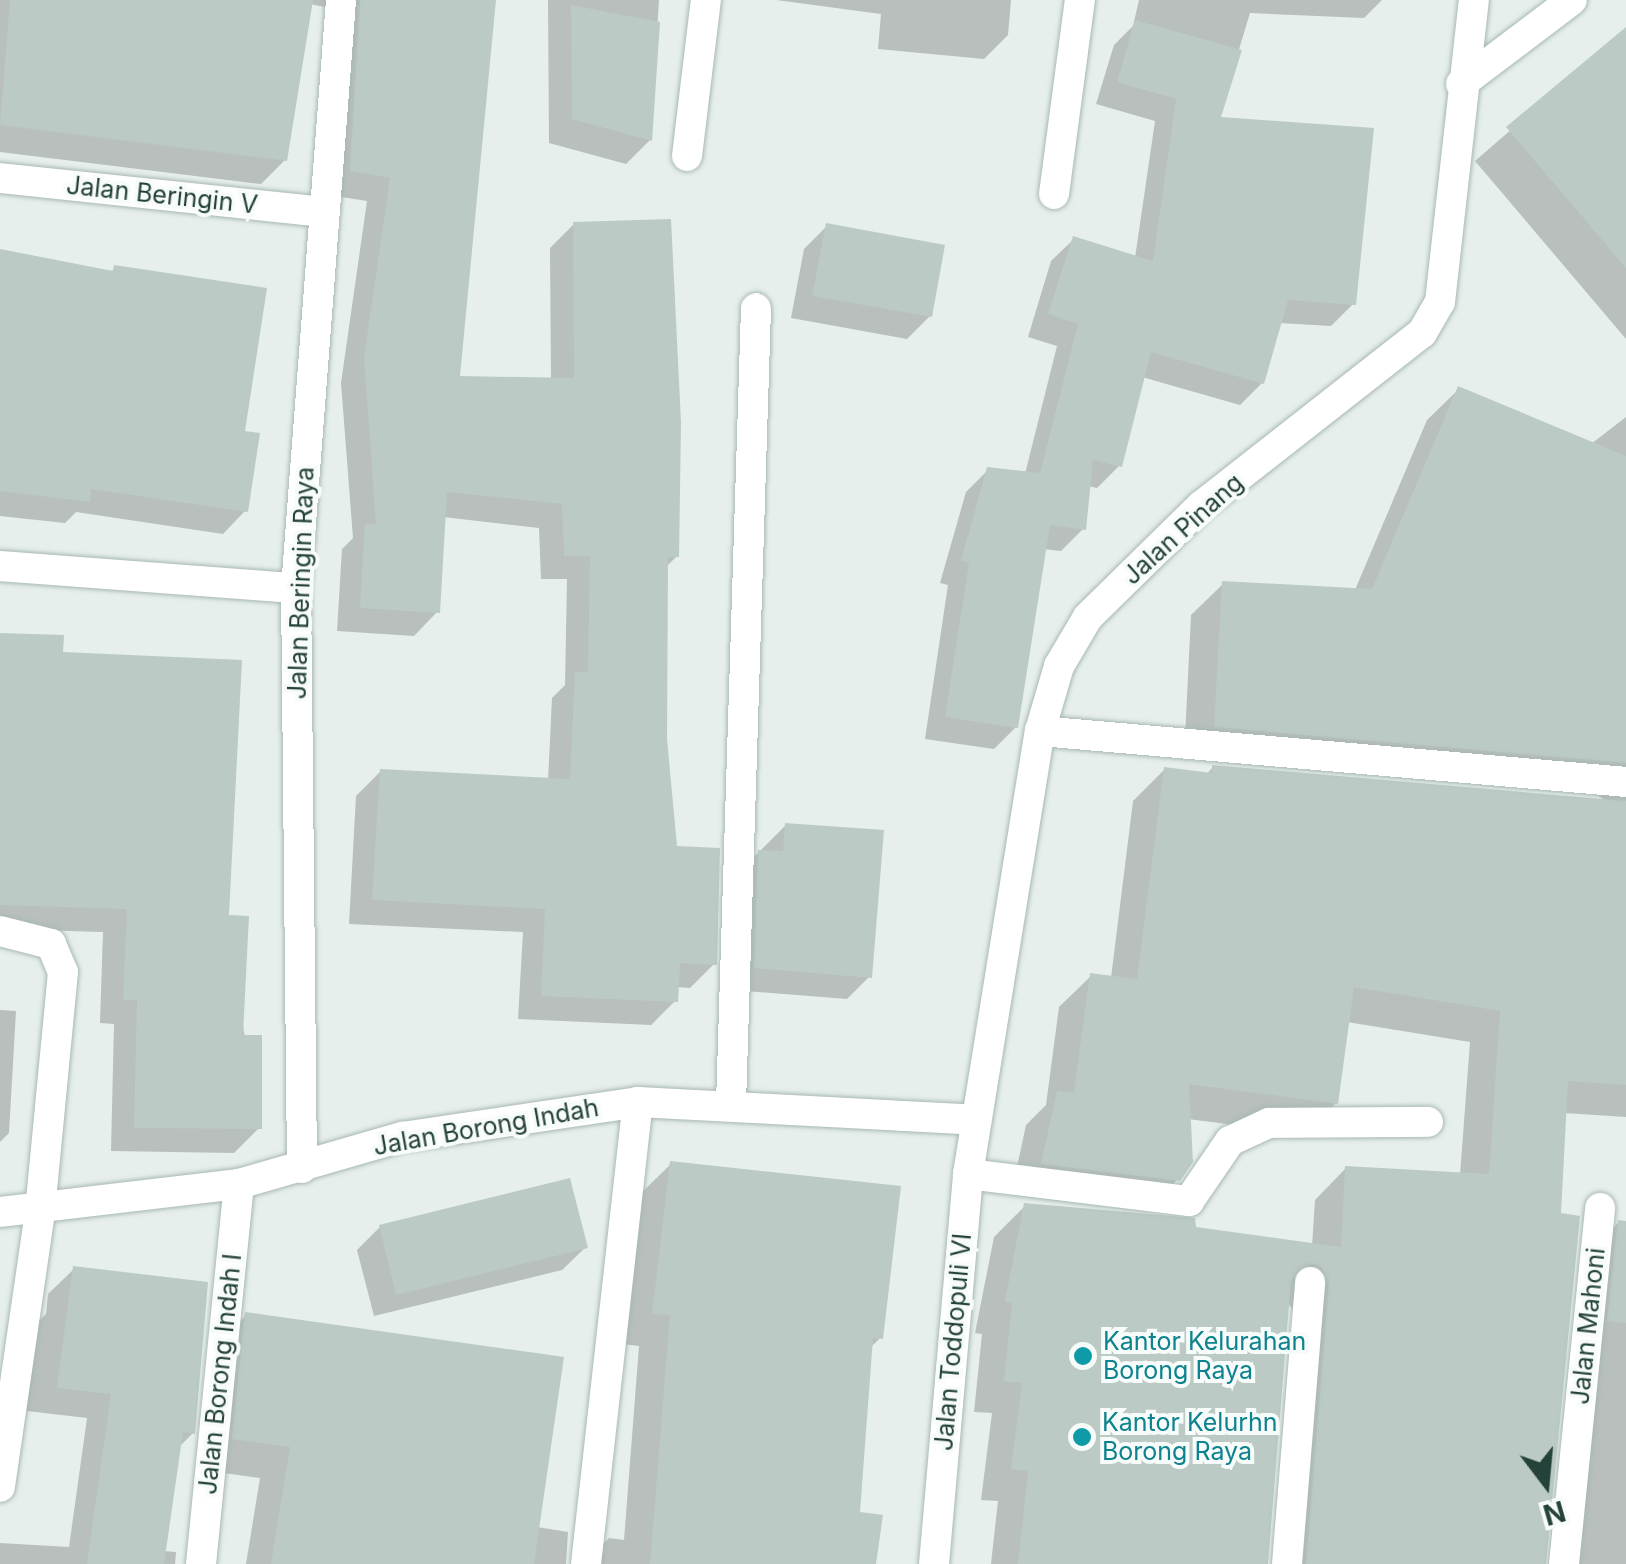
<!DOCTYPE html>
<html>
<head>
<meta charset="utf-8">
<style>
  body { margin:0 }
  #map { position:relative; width:1626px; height:1564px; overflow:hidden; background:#e6efeb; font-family:Inter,sans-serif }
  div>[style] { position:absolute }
  .shadow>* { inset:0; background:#0003 }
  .building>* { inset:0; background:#bbcac4 }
  .roads { filter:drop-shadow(0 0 2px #a8b8b2) drop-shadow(0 0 2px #a8b8b2) }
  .street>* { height:30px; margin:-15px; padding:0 15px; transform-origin:15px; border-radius:15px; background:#fff }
  .dots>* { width:28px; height:28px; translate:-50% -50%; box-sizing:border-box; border:5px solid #f7fbf9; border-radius:50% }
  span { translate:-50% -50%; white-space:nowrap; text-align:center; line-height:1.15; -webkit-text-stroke:8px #f7fbf9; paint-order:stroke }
  .street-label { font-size:25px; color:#24423a }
  .culture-label { font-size:25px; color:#0d838f }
  .left { translate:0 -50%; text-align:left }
  .north { position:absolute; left:1496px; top:1434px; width:100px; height:100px; -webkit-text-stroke:8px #f7fbf9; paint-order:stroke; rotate:164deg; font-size:28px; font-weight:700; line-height:40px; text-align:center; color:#24423a }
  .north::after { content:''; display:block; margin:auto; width:35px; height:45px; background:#24423a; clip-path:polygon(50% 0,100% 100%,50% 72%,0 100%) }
</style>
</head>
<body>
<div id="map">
  <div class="shadow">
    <i style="clip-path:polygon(0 0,493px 0,458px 379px,551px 380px,550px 248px,574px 224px,677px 556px,666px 567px,665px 739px,675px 848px,714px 964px,690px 988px,676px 987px,675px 1001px,651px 1025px,518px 1019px,523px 932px,349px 924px,356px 796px,380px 772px,548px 781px,552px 698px,565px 685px,567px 579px,541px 579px,539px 528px,443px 517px,438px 611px,414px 636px,337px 631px,342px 549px,353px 538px,341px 383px,367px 201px,328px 195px,329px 8px,310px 4px,285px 160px,261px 184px,0 152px)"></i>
    <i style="clip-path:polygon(548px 0,659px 0,650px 140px,626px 164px,549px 143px)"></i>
    <i style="clip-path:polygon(776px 0,1011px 0,1008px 35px,984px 59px,878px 49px,881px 14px)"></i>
    <i style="clip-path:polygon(1139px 0,1382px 0,1364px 18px,1250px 13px,1218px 119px,1353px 304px,1331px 326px,1279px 323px,1262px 383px,1240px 405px,1142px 377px,1119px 466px,1097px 488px,1088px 486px,1084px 528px,1061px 551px,1043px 549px,1016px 727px,994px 749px,925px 739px,948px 585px,940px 583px,966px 492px,988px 470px,1025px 474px,1057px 346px,1028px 337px,1051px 261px,1074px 239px,1135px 258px,1155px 121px,1096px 104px,1114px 45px,1133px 26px)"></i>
    <i style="clip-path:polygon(1626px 30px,1626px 339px,1475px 161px)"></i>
    <i style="clip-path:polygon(827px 226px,930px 316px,907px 339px,791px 318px,804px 249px)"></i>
    <i style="clip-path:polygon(0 251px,110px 273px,115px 268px,245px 511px,223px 534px,76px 512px,65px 523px,0 516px)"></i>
    <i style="clip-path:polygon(1459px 389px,1591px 444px,1626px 417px,1626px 1117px,1564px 1113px,1543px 1564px,1278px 1564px,1298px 1316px,1287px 1302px,1266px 1564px,991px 1564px,998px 1501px,981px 1500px,992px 1413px,974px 1412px,982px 1334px,975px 1333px,994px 1237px,1025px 1206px,1312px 1246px,1315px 1200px,1346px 1168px,1460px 1175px,1470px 1042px,1347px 1022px,1336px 1103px,1304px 1134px,1188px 1119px,1178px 1179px,1146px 1211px,1011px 1195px,1026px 1125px,1046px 1105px,1059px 1007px,1091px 976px,1111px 978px,1133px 801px,1164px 770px,1206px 775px,1213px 767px,1607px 802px,1596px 794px,1184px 758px,1191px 615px,1223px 584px,1355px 590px,1427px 420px)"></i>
    <i style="clip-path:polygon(0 635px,61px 654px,226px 917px,259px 1128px,234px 1153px,111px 1151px,114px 1024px,100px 1023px,103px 932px,0 929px)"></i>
    <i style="clip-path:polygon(786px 825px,870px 976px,847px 999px,732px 990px,736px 875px)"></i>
    <i style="clip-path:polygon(0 1010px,16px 1011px,9px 1133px,0 1142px)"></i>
    <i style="clip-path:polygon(671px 1164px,880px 1338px,870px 1348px,857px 1514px,873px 1564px,583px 1564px,609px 1538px,624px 1540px,639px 1346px,622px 1344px,639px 1195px)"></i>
    <i style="clip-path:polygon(1618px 1223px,1626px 1224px,1626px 1564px,1556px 1564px,1587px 1254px)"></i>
    <i style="clip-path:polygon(380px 1227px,585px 1248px,562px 1270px,374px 1316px,357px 1250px)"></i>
    <i style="clip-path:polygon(74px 1269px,193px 1433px,179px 1447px,164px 1551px,176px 1552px,175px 1564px,0 1564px,0 1543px,69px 1547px,87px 1418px,10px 1409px,20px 1339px,46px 1314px,48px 1294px)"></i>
    <i style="clip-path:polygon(246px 1315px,537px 1527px,568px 1532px,566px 1564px,246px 1564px,260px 1478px,202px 1470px,214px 1347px)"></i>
  </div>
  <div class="building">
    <i style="clip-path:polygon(10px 0,313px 0,287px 161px,0 125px)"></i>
    <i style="clip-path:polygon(360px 0,496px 0,460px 376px,574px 378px,573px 222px,671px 219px,681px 422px,679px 557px,668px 557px,667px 739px,677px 846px,720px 848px,717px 965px,680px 963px,678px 1002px,541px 996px,545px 909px,372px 900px,380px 769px,570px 779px,575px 672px,588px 672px,590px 556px,564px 556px,562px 504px,447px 492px,440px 613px,360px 608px,365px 523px,376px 524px,364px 357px,390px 178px,350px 171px)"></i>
    <i style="clip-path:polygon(571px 5px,660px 22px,652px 141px,572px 119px)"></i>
    <i style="clip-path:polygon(1135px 20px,1242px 50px,1221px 117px,1374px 128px,1356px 305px,1288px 300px,1264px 384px,1151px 352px,1122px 467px,1093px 460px,1086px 530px,1050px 525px,1018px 728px,945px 717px,969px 563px,961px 561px,987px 467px,1040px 473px,1078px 324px,1048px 314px,1073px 236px,1153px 261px,1176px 99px,1117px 82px)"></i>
    <i style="clip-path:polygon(1626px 27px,1626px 268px,1506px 127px)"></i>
    <i style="clip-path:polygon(826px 223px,945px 245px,932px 317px,812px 296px)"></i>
    <i style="clip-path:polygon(0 249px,113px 271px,114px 265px,267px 288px,245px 431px,260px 433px,248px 512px,91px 489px,90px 502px,0 491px)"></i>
    <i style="clip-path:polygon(1458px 386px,1626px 456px,1626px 763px,1214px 727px,1222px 581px,1372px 589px)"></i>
    <i style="clip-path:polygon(0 633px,64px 635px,63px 652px,242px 660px,229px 915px,249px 916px,243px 1035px,262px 1035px,262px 1129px,134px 1128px,137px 1000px,123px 1000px,127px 909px,0 905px)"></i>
    <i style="clip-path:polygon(1212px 765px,1626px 801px,1626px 1085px,1568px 1081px,1561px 1213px,1580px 1216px,1546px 1564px,1306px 1564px,1329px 1284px,1321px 1267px,1311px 1263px,1291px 1280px,1268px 1564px,1018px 1564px,1028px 1471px,1011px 1469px,1022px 1383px,1004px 1381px,1012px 1303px,1005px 1302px,1024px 1203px,1195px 1218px,1196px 1227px,1341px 1247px,1345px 1166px,1489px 1174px,1500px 1011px,1354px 987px,1338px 1104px,1189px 1084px,1193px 1162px,1180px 1181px,1041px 1164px,1057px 1091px,1074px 1092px,1090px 973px,1137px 979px,1164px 767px,1212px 773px)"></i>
    <i style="clip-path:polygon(785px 823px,884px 830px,872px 978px,754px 968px,758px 850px,783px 851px)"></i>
    <i style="clip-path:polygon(670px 1161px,901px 1186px,883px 1339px,873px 1338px,860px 1512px,883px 1515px,876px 1564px,650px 1564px,670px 1315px,652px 1314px)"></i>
    <i style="clip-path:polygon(570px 1178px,588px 1248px,396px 1295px,379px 1225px)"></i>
    <i style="clip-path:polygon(1618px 1220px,1626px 1221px,1626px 1323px,1607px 1321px)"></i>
    <i style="clip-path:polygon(73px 1266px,208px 1282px,195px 1434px,183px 1432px,164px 1564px,87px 1564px,111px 1394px,57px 1388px)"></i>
    <i style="clip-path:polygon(245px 1312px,564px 1357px,534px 1564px,271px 1564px,290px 1447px,232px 1439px)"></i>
  </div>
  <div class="roads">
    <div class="street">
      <i style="left:1461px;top:84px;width:139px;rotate:-37.1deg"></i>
      <i style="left:687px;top:156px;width:157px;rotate:-83.1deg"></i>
      <i style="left:0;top:178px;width:325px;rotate:6deg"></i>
      <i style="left:1054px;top:194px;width:196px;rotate:-82.4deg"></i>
      <i style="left:0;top:566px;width:297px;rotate:4.3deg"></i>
      <i style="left:1040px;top:731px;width:588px;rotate:4.97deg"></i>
      <i style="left:0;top:931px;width:53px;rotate:14.3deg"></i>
      <i style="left:51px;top:944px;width:30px;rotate:67deg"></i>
      <i style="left:63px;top:972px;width:241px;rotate:95.5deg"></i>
      <i style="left:40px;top:1212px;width:278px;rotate:98.3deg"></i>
      <i style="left:731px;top:1104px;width:796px;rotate:-88.2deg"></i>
      <i style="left:302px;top:1168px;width:580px;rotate:-90.59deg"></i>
      <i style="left:296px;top:588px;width:590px;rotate:-85.62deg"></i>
      <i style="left:968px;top:1174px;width:223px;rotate:7deg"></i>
      <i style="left:1189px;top:1201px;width:73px;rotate:-55.7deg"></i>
      <i style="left:1230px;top:1141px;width:43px;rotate:-24.8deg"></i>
      <i style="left:1269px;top:1123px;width:159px;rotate:-0.4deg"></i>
      <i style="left:0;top:1212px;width:241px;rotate:-6.7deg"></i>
      <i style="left:239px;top:1184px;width:170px;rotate:-16.1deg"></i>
      <i style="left:402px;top:1137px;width:239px;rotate:-8.4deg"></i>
      <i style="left:638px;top:1102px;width:339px;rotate:3deg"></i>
      <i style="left:201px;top:1564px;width:382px;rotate:-84.3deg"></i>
      <i style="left:586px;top:1564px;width:465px;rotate:-83.6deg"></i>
      <i style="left:934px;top:1564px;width:391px;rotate:-85deg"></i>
      <i style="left:968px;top:1174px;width:449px;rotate:-80.8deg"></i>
      <i style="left:1040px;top:731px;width:68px;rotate:-73.7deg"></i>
      <i style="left:1059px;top:666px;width:57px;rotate:-59.4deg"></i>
      <i style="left:1088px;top:617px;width:158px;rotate:-44.5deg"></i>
      <i style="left:1201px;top:506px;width:281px;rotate:-38.1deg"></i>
      <i style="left:1422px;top:333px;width:36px;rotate:-60deg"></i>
      <i style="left:1440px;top:302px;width:304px;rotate:-83.6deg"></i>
      <i style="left:1287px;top:1564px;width:283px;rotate:-85.3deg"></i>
      <i style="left:1564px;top:1564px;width:358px;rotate:-84.2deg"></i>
    </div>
  </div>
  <div class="dots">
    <i style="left:1083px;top:1356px;background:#0f9aa8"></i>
    <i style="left:1082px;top:1437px;background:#0f9aa8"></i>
  </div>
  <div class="street-label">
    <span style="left:162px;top:195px;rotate:6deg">Jalan Beringin V</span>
    <span style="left:1183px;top:529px;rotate:-42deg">Jalan Pinang</span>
    <span style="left:301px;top:583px;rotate:-88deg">Jalan Beringin Raya</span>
    <span style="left:486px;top:1127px;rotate:-10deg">Jalan Borong Indah</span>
    <span style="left:1588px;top:1326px;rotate:-84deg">Jalan Mahoni</span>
    <span style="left:953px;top:1342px;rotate:-85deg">Jalan Toddopuli VI</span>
    <span style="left:220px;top:1374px;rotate:-84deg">Jalan Borong Indah I</span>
  </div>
  <div class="culture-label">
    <span class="left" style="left:1103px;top:1356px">Kantor Kelurahan<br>Borong Raya</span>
    <span class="left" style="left:1102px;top:1437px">Kantor Kelurhn<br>Borong Raya</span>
  </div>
  <div class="north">N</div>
</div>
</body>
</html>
